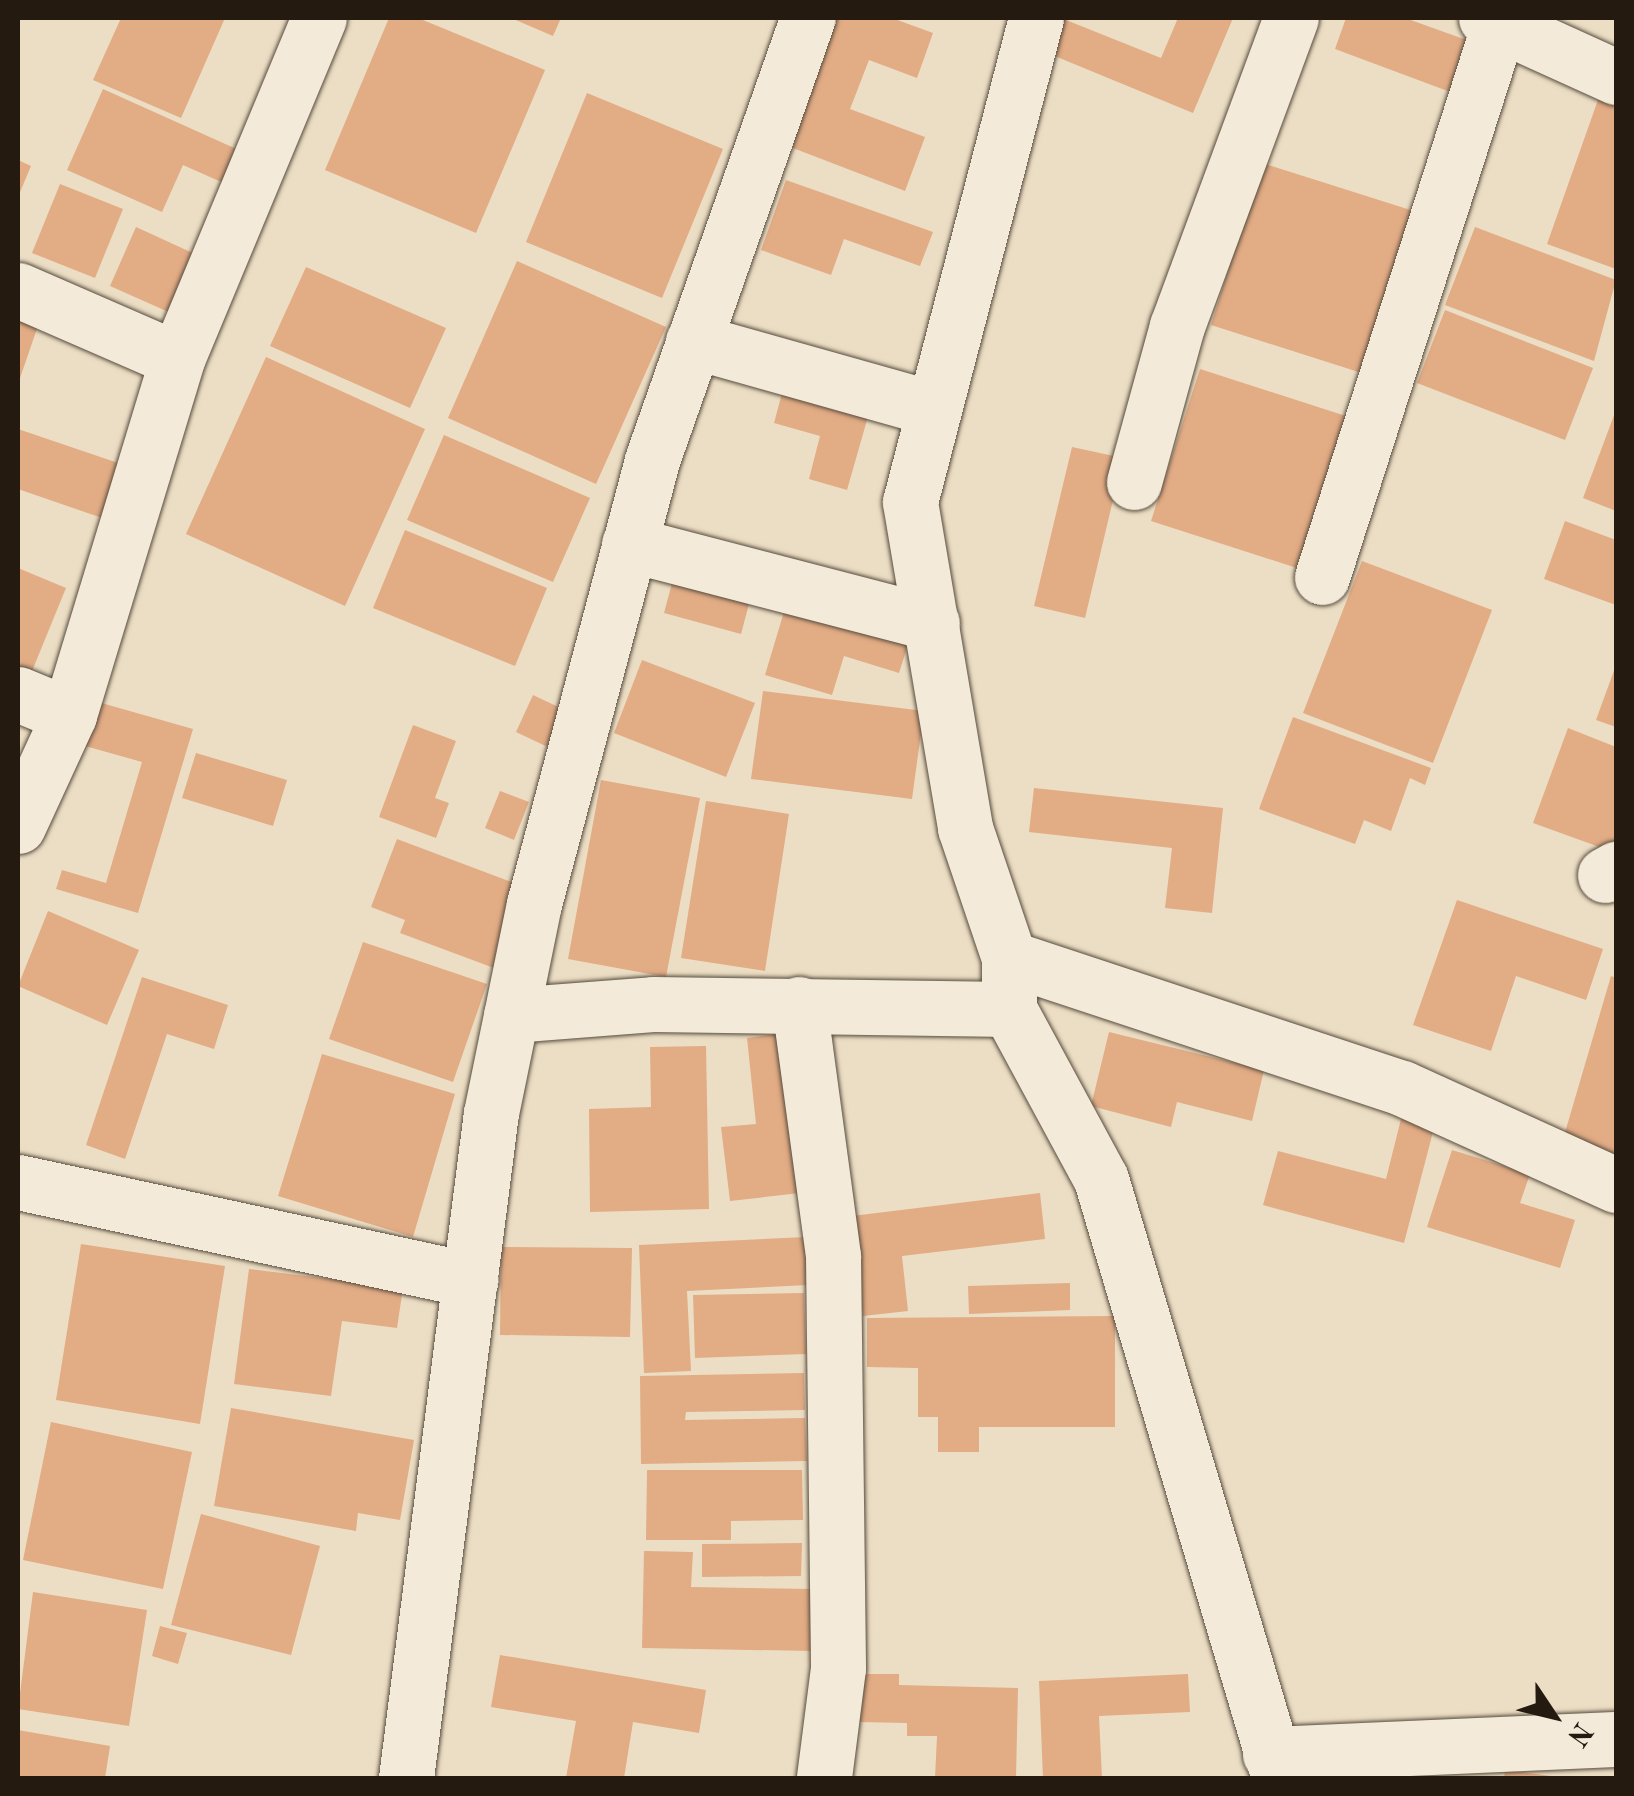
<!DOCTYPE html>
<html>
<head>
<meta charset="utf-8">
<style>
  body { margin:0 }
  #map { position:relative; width:1634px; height:1796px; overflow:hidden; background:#ecdec4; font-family:"Old Standard TT",serif }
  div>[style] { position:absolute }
  .building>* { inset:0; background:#e2ac85 }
  .roads { filter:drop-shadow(0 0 2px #564b3d) drop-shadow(0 0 2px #564b3d) }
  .minor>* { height:55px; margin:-27.5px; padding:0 27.5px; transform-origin:27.5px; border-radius:27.5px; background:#f3ead9 }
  span { translate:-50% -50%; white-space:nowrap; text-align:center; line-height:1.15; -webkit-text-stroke:10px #f3ead9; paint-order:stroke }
  .frame { position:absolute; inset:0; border:20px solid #241a10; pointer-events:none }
  .north { position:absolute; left:1504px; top:1666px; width:100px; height:100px; -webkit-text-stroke:8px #f3ead9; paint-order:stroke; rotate:125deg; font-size:28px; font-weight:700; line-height:40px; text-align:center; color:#241a10 }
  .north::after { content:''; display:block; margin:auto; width:35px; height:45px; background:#241a10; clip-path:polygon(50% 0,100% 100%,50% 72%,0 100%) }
</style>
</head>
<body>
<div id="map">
  <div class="building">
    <i style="clip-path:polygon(121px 18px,225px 18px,181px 118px,93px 80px)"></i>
    <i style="clip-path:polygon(389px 18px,418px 18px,545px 70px,476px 233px,325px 170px)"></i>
    <i style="clip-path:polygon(511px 18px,561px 18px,553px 36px)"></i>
    <i style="clip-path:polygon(833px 18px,892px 18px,933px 33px,917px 78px,869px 60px,850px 109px,925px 137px,905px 191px,785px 145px)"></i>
    <i style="clip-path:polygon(1061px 18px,1161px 58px,1178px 18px,1233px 18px,1193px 113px,1045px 52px)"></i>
    <i style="clip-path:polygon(1346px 18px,1405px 18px,1472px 42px,1453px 93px,1335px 49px)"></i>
    <i style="clip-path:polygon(103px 89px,252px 156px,237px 189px,183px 165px,162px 212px,67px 170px)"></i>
    <i style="clip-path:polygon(587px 93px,723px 149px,662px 298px,526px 242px)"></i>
    <i style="clip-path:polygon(1599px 97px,1616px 103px,1616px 269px,1547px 244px)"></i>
    <i style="clip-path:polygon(18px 160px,31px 166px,18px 197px)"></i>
    <i style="clip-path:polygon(1262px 163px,1420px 213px,1368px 375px,1211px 325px)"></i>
    <i style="clip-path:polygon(786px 180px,933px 232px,920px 266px,844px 239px,831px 275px,761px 250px)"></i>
    <i style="clip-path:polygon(60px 184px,123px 209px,95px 278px,32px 253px)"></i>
    <i style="clip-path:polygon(136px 227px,208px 260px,182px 318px,110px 286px)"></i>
    <i style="clip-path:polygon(1475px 227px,1616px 280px,1594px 361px,1445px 305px)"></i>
    <i style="clip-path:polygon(517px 261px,666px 327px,596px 484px,448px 418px)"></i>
    <i style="clip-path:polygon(306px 267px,446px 328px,410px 408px,270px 346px)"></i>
    <i style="clip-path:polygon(18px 309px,41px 317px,18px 384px)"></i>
    <i style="clip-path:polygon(1445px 310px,1593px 368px,1565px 440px,1417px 383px)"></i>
    <i style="clip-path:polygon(266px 357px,425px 429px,345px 606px,186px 534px)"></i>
    <i style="clip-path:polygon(1200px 369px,1352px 418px,1303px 570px,1151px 521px)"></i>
    <i style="clip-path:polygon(785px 382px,871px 406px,847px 490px,809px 479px,820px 436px,774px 423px)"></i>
    <i style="clip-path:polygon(1616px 410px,1616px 511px,1583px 498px)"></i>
    <i style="clip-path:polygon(18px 429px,124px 465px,105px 519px,18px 489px)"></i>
    <i style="clip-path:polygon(444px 435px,590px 498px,553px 582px,407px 520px)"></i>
    <i style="clip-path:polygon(1072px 447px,1123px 458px,1085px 618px,1034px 606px)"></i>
    <i style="clip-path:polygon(1565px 521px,1616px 540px,1616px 605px,1544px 579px)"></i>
    <i style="clip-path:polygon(405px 530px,547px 588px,515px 666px,373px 608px)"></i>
    <i style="clip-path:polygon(1362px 561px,1492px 610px,1433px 763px,1303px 713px)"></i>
    <i style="clip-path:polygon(18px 568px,66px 588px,30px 676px,18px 670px)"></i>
    <i style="clip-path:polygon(676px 568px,753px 589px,741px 634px,664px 613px)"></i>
    <i style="clip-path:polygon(789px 595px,912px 632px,899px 673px,844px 656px,832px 695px,765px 675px)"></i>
    <i style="clip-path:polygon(642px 660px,755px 703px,726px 777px,614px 733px)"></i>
    <i style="clip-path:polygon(1616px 665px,1616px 727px,1596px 720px)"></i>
    <i style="clip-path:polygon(763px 691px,924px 711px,912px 799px,751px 779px)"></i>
    <i style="clip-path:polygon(533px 695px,571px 713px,554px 750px,516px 732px)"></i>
    <i style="clip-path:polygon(91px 700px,193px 729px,138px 913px,56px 889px,62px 870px,106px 883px,142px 762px,78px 744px)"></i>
    <i style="clip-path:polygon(1293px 717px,1431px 768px,1425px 785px,1410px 778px,1391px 831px,1364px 820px,1355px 844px,1259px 809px)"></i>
    <i style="clip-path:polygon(413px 725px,456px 741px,435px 798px,449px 803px,436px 838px,379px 817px)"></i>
    <i style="clip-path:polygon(1568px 728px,1616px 747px,1616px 853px,1533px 823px)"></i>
    <i style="clip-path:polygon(196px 753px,287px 780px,273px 826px,182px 798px)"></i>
    <i style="clip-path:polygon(601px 780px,700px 798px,666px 977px,568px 959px)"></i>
    <i style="clip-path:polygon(1034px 788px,1223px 808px,1212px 913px,1165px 908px,1172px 848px,1029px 832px)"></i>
    <i style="clip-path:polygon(500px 791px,529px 802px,514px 840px,485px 828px)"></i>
    <i style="clip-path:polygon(706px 801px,789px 814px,765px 971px,681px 958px)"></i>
    <i style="clip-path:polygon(397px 839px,525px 887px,494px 968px,400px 933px,405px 920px,371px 907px)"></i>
    <i style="clip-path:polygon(1457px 900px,1603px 949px,1586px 1000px,1516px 976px,1491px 1051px,1413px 1025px)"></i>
    <i style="clip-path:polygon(48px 911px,139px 950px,107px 1025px,18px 986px)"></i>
    <i style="clip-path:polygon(363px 942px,487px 984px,453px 1082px,329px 1039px)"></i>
    <i style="clip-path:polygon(1611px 976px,1616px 978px,1616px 1162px,1561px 1146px)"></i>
    <i style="clip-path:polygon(142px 977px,228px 1005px,214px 1049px,167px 1034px,125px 1159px,86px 1145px)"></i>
    <i style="clip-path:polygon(792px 1032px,809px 1192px,730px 1201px,721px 1127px,756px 1124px,747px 1038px)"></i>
    <i style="clip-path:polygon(1109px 1032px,1264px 1070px,1252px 1121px,1177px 1102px,1171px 1127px,1091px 1106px)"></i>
    <i style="clip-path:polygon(706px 1046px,709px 1209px,590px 1212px,589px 1109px,651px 1107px,650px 1047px)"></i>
    <i style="clip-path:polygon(322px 1054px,455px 1094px,413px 1237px,278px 1196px)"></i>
    <i style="clip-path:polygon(1401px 1119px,1434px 1128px,1404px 1243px,1263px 1205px,1278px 1151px,1386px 1179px)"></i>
    <i style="clip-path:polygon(1452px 1150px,1530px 1174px,1520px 1203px,1575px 1220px,1560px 1268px,1427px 1227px)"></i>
    <i style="clip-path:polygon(1040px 1193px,1045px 1239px,902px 1256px,908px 1311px,863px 1316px,852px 1216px)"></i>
    <i style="clip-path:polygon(806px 1237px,808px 1285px,687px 1291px,691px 1371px,644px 1373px,639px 1245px)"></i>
    <i style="clip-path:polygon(81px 1244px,225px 1266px,200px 1424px,56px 1400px)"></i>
    <i style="clip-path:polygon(501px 1247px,632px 1248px,630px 1337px,500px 1335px)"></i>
    <i style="clip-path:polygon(249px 1269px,403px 1288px,397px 1328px,342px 1321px,331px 1396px,234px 1384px)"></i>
    <i style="clip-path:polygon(1070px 1283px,1070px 1310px,969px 1314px,968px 1286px)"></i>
    <i style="clip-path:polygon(804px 1293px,806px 1354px,695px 1358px,693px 1295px)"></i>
    <i style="clip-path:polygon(1115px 1316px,1115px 1427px,979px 1427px,979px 1452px,938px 1452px,938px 1417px,918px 1417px,918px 1368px,867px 1367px,867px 1318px)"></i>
    <i style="clip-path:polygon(804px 1373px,805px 1410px,686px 1412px,685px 1420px,805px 1418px,807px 1461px,641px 1464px,640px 1376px)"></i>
    <i style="clip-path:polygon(231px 1408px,414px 1440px,400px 1520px,358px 1513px,356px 1531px,214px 1506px)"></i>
    <i style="clip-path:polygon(51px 1422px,192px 1452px,163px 1589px,23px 1560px)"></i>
    <i style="clip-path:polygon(647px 1470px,802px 1470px,803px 1520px,731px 1521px,731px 1540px,646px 1540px)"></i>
    <i style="clip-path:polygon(201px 1514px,320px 1546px,291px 1655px,171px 1625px)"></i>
    <i style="clip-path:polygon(802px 1543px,801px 1576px,702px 1577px,702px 1544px)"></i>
    <i style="clip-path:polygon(644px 1551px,693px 1552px,691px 1587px,813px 1589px,812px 1651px,642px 1648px)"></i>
    <i style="clip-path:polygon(33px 1592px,147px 1610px,129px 1726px,18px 1709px)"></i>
    <i style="clip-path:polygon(160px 1626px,187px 1633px,178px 1664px,152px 1656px)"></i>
    <i style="clip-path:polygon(500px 1655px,706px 1690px,699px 1733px,633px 1722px,624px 1778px,566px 1778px,576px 1721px,491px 1707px)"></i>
    <i style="clip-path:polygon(860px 1674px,899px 1674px,899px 1685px,1018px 1688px,1016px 1778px,935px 1778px,937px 1736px,907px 1736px,907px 1723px,858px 1722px)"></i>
    <i style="clip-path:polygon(1188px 1674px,1190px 1712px,1099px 1716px,1102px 1778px,1043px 1778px,1039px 1681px)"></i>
    <i style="clip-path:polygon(18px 1730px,110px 1746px,105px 1778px,18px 1777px)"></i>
    <i style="clip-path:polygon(1505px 1770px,1551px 1776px,1551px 1778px,1504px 1778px)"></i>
  </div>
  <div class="roads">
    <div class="minor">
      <i style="left:1036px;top:18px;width:500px;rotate:104.59deg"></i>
      <i style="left:910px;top:502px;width:331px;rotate:80.4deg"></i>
      <i style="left:965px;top:828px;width:137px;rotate:71.3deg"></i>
      <i style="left:1009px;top:958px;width:51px;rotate:90deg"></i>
      <i style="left:1009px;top:1009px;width:193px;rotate:61.6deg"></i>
      <i style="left:1101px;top:1179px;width:625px;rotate:73.45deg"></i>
      <i style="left:1486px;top:18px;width:143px;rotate:24.4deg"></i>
      <i style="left:18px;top:290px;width:173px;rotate:23.5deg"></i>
      <i style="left:693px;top:341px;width:244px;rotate:15.7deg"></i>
      <i style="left:1134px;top:482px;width:162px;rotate:-74.6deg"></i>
      <i style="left:1177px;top:326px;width:328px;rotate:-69.7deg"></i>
      <i style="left:629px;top:544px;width:313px;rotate:14.6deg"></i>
      <i style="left:1322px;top:577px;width:587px;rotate:-72.24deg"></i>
      <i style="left:18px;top:694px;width:55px;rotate:22.4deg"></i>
      <i style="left:18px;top:826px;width:122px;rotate:-65.3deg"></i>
      <i style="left:69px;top:715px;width:372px;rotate:-73.1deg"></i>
      <i style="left:177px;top:359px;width:369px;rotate:-67.4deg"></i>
      <i style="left:1605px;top:875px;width:13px;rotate:-29deg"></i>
      <i style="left:1009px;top:958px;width:414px;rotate:18.3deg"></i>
      <i style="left:1402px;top:1088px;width:235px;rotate:24.4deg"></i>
      <i style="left:799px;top:1004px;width:254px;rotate:82.3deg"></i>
      <i style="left:833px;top:1256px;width:412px;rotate:89.3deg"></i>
      <i style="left:838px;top:1668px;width:111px;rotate:97.3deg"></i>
      <i style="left:511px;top:1015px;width:142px;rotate:-4.4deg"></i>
      <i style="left:653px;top:1004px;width:356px;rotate:0.8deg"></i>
      <i style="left:18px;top:1182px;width:463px;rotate:12.2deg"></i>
      <i style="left:1270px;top:1754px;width:346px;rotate:-2.5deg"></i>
      <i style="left:406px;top:1778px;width:670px;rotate:-82.72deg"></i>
      <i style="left:491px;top:1113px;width:213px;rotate:-78.4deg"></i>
      <i style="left:534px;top:904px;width:459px;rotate:-75.1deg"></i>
      <i style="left:652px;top:460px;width:469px;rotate:-70.6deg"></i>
    </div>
  </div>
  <div class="frame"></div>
  <div class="north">N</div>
</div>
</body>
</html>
